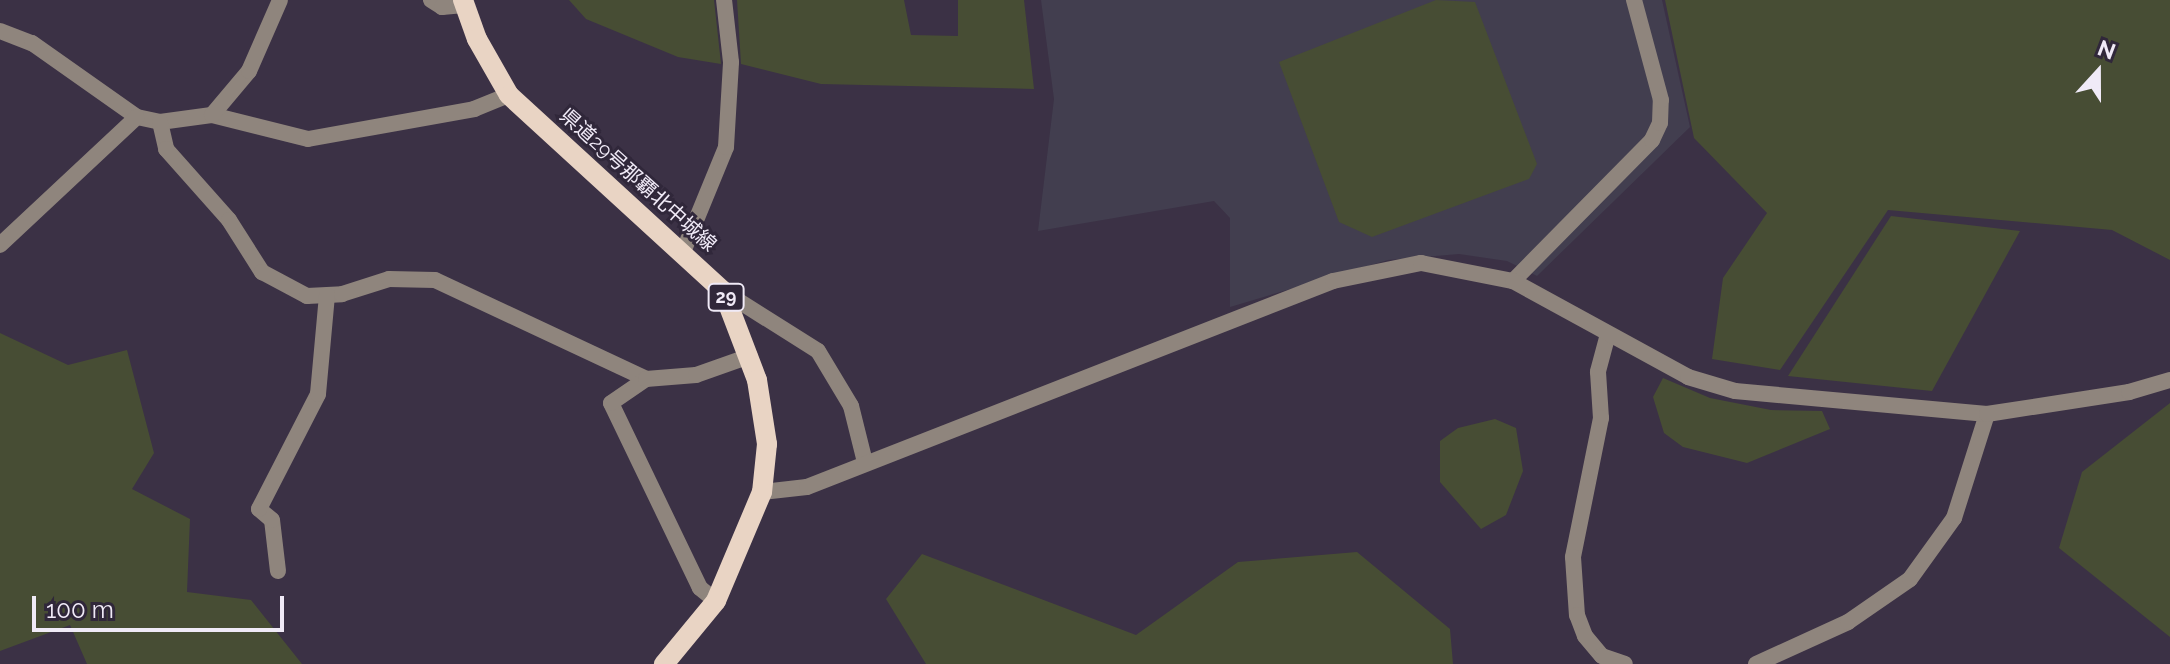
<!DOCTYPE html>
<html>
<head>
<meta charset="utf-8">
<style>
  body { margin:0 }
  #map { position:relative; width:2170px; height:664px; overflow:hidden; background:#3b3145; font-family:Raleway,"Noto Sans JP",sans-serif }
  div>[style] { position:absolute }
  .education>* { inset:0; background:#423e4f }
  .green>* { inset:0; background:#474d34 }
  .minor>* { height:16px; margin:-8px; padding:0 8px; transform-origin:8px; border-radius:8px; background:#8f857d }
  .tertiary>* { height:16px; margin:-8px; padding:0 8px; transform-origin:8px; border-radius:8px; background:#8f857d }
  .primary>* { height:20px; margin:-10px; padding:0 10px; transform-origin:10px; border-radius:10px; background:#e9d4c4 }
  span { translate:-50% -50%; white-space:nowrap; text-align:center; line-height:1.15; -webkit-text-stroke:6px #30273a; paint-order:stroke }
  .shield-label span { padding:2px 6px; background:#30273a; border:2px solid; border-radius:6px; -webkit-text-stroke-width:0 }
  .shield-label { font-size:18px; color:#f0eaf7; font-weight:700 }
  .street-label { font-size:20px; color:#f0eaf7 }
  .north { position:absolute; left:2058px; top:32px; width:80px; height:80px; -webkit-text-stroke:6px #30273a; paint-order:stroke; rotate:21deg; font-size:22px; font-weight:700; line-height:32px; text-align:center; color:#f0eaf7 }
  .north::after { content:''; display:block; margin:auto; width:28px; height:36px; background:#f0eaf7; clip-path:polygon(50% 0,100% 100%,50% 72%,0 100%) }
  .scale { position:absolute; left:32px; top:596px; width:252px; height:36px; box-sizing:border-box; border:4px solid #f0eaf7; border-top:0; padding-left:10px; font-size:24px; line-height:28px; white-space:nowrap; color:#f0eaf7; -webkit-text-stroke:6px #30273a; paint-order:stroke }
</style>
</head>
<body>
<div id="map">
  <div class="education">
    <i style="clip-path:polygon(1041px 0,1662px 0,1690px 127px,1537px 276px,1507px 261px,1459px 254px,1388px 260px,1230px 307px,1230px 218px,1214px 201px,1038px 231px,1054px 99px)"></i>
  </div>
  <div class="green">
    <i style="clip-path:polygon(569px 0,714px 0,721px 64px,678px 57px,586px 19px)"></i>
    <i style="clip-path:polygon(737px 0,904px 0,911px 35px,958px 36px,958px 0,1024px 0,1034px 89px,821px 84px,741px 64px)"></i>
    <i style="clip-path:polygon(1436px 0,1475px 2px,1537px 164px,1529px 179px,1372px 237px,1339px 222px,1279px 62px)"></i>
    <i style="clip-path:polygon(1665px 0,2170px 0,2170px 260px,2112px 230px,1888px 210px,1780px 370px,1712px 359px,1723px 278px,1767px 213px,1694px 138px)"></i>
    <i style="clip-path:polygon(1891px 216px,2020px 231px,1932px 391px,1788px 376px)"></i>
    <i style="clip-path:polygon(0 333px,68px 365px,127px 350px,154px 453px,132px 489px,190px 519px,187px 592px,251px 600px,302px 664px,87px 664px,70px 625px,0 651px)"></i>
    <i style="clip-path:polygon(1663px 378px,1710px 398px,1771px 410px,1822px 411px,1830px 429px,1747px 463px,1683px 447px,1664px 433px,1653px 397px)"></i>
    <i style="clip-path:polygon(2170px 403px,2170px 637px,2059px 548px,2082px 472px)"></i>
    <i style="clip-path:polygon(1495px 419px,1516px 428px,1523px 471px,1506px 515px,1481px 529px,1440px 482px,1440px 441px,1458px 428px)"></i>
    <i style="clip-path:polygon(1357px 552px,1450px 629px,1453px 664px,926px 664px,886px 599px,922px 554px,1136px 635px,1238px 562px)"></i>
  </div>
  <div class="minor">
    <i style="left:431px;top:0;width:13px;rotate:32deg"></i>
    <i style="left:442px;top:7px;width:22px;rotate:-5deg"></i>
    <i style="left:0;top:31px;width:34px;rotate:21deg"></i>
    <i style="left:32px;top:43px;width:128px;rotate:35.2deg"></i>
    <i style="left:137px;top:117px;width:24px;rotate:12deg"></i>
    <i style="left:160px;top:122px;width:52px;rotate:-7.7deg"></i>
    <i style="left:212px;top:115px;width:99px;rotate:14deg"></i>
    <i style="left:308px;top:139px;width:169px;rotate:-10.2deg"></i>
    <i style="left:474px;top:109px;width:38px;rotate:-22deg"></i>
    <i style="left:212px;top:115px;width:57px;rotate:-49.9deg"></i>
    <i style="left:249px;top:71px;width:77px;rotate:-66.4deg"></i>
    <i style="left:160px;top:122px;width:28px;rotate:77deg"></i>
    <i style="left:166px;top:149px;width:95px;rotate:48.4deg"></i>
    <i style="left:229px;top:220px;width:62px;rotate:57.6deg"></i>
    <i style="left:262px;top:272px;width:51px;rotate:28.1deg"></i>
    <i style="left:307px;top:296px;width:35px;rotate:-3deg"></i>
    <i style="left:342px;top:294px;width:49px;rotate:-17.7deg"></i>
    <i style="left:389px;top:279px;width:46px;rotate:1.2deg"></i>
    <i style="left:435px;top:280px;width:233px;rotate:25.1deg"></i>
    <i style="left:0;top:245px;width:187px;rotate:-43.1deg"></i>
    <i style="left:683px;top:252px;width:113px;rotate:-67.7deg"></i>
    <i style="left:726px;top:147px;width:85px;rotate:-86.6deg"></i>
    <i style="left:731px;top:62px;width:62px;rotate:-96.4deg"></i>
    <i style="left:1513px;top:281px;width:198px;rotate:-45.4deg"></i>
    <i style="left:1652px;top:140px;width:19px;rotate:-65deg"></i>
    <i style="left:1660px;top:123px;width:23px;rotate:-88deg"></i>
    <i style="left:1661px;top:100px;width:104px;rotate:-105.1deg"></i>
    <i style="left:723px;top:291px;width:112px;rotate:32.3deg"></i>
    <i style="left:818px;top:351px;width:64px;rotate:59deg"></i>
    <i style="left:851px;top:406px;width:58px;rotate:76deg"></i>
    <i style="left:1608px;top:334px;width:39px;rotate:105deg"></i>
    <i style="left:1598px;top:372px;width:46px;rotate:86.3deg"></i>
    <i style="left:1601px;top:418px;width:142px;rotate:101.4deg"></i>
    <i style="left:1573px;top:557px;width:58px;rotate:86.1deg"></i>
    <i style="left:1577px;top:615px;width:22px;rotate:69deg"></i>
    <i style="left:1585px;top:636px;width:26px;rotate:50deg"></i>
    <i style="left:1602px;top:656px;width:24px;rotate:19deg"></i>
    <i style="left:278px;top:571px;width:51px;rotate:-96.7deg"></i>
    <i style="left:272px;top:520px;width:17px;rotate:-140deg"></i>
    <i style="left:259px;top:509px;width:129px;rotate:-62.8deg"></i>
    <i style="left:318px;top:394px;width:99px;rotate:-84.8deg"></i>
    <i style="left:716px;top:601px;width:21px;rotate:-141deg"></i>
    <i style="left:700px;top:588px;width:205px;rotate:-115.7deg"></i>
    <i style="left:611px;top:403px;width:42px;rotate:-34.4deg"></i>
    <i style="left:646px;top:379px;width:50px;rotate:-4.6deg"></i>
    <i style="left:696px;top:375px;width:57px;rotate:-19.4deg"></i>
    <i style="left:1756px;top:664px;width:101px;rotate:-24.5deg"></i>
    <i style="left:1848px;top:622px;width:75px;rotate:-34.7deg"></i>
    <i style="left:1910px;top:579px;width:75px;rotate:-54.2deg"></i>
    <i style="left:1954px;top:518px;width:109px;rotate:-72.4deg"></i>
  </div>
  <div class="tertiary">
    <i style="left:762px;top:492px;width:45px;rotate:-6.3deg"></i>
    <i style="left:807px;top:487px;width:565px;rotate:-21.39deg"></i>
    <i style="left:1333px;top:281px;width:90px;rotate:-11.6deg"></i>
    <i style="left:1421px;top:263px;width:94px;rotate:11.1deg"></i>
    <i style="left:1513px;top:281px;width:200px;rotate:28.7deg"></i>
    <i style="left:1688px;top:377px;width:49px;rotate:16.6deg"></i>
    <i style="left:1735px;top:391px;width:253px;rotate:5.2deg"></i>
    <i style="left:1987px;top:414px;width:144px;rotate:-8.8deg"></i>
    <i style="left:2129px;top:392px;width:43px;rotate:-16.3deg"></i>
  </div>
  <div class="primary">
    <i style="left:463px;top:0;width:41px;rotate:70.3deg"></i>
    <i style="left:477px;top:39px;width:64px;rotate:60.3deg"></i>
    <i style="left:509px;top:95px;width:290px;rotate:42.5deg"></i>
    <i style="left:723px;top:291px;width:95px;rotate:69.1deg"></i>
    <i style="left:757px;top:380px;width:65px;rotate:81.1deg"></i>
    <i style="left:767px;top:444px;width:48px;rotate:95.9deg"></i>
    <i style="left:762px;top:492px;width:118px;rotate:112.9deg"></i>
    <i style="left:716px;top:601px;width:82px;rotate:129.5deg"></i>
  </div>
  <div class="shield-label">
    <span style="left:726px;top:297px">29</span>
  </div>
  <div class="street-label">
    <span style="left:638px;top:180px;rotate:42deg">県道29号那覇北中城線</span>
  </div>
  <div class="north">N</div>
  <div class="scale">100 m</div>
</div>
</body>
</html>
